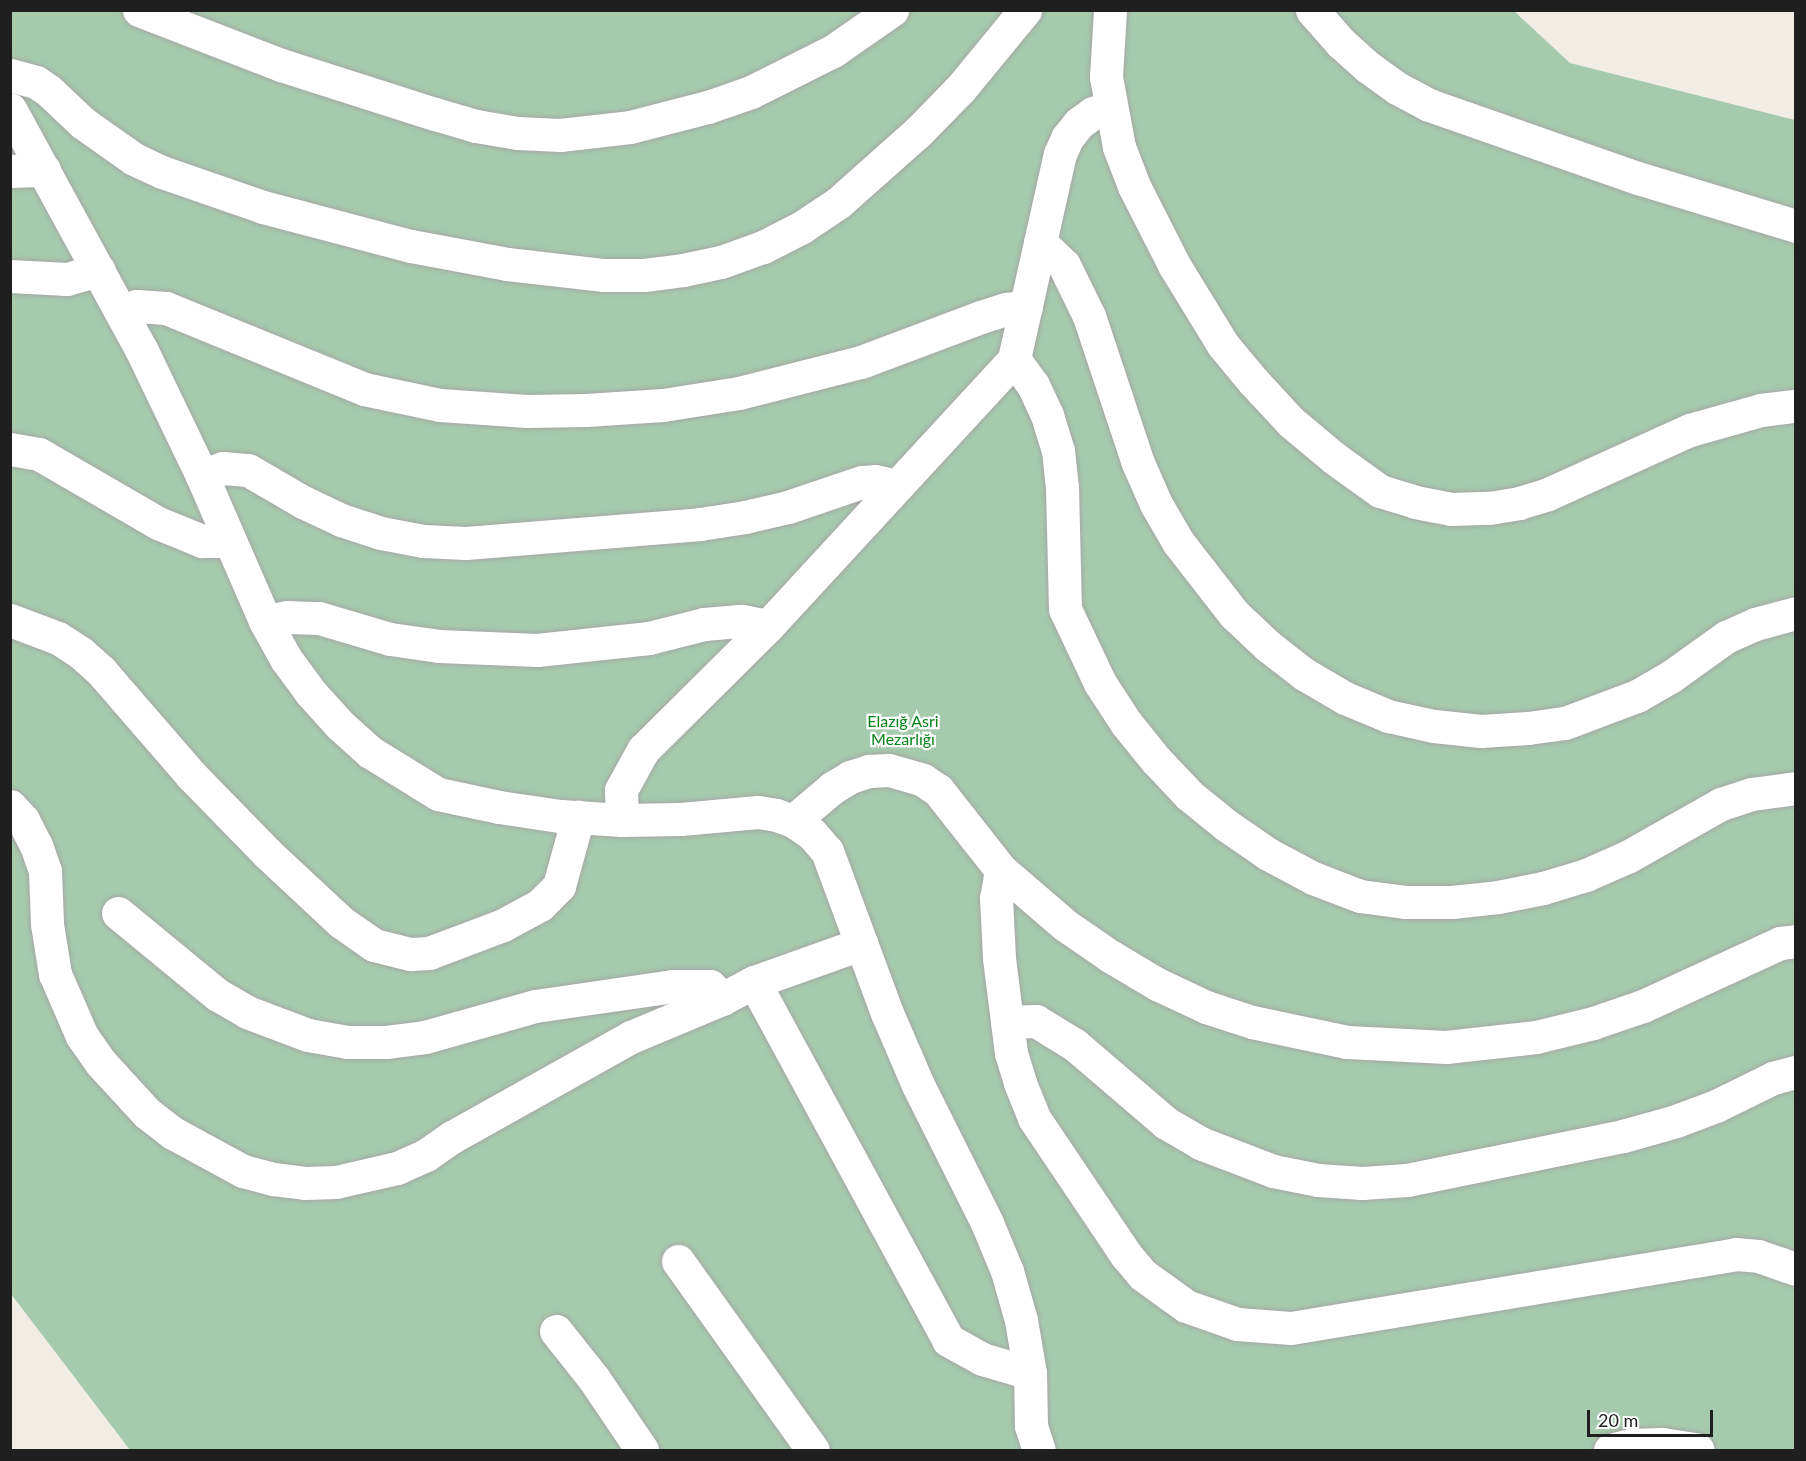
<!DOCTYPE html>
<html>
<head>
<meta charset="utf-8">
<style>
  body { margin:0 }
  #map { position:relative; width:1806px; height:1461px; overflow:hidden; background:#f1ede5; font-family:Lato,sans-serif }
  div>[style] { position:absolute }
  .cemetery>* { inset:0; background:#a5cbac }
  .roads { filter:drop-shadow(0 0 2px #a6a6a6) drop-shadow(0 0 2px #a6a6a6) }
  .minor>* { height:33px; margin:-16.5px; padding:0 16.5px; transform-origin:16.5px; border-radius:16.5px; background:#fff }
  span { translate:-50% -50%; white-space:nowrap; text-align:center; line-height:1.15; -webkit-text-stroke:4.5px #fff; paint-order:stroke }
  .park-label { font-size:16px; color:#058516 }
  .frame { position:absolute; inset:0; border:12px solid #1f1f1f; pointer-events:none }
  .scale { position:absolute; left:1587px; top:1410px; width:126px; height:27px; box-sizing:border-box; border:3px solid #1f1f1f; border-top:0; padding-left:8px; font-size:18px; line-height:21px; white-space:nowrap; color:#1f1f1f; -webkit-text-stroke:4px #fff; paint-order:stroke }
</style>
</head>
<body>
<div id="map">
  <div class="cemetery">
    <i style="clip-path:polygon(11px 11px,1514px 11px,1570px 63px,1795px 120px,1795px 1450px,130px 1450px,11px 1294px)"></i>
  </div>
  <div class="roads">
    <div class="minor">
      <i style="left:139px;top:10px;width:152px;rotate:21.2deg"></i>
      <i style="left:281px;top:65px;width:162px;rotate:17.7deg"></i>
      <i style="left:435px;top:114px;width:43px;rotate:16.3deg"></i>
      <i style="left:476px;top:126px;width:42px;rotate:9.7deg"></i>
      <i style="left:517px;top:133px;width:43px;rotate:2.7deg"></i>
      <i style="left:560px;top:135px;width:70px;rotate:-6.5deg"></i>
      <i style="left:630px;top:127px;width:81px;rotate:-14.4deg"></i>
      <i style="left:708px;top:107px;width:46px;rotate:-19.2deg"></i>
      <i style="left:751px;top:92px;width:92px;rotate:-26.6deg"></i>
      <i style="left:833px;top:51px;width:72px;rotate:-34.8deg"></i>
      <i style="left:1110px;top:10px;width:67px;rotate:93.4deg"></i>
      <i style="left:1106px;top:77px;width:71px;rotate:79.5deg"></i>
      <i style="left:1119px;top:147px;width:42px;rotate:69deg"></i>
      <i style="left:1134px;top:186px;width:89px;rotate:63.1deg"></i>
      <i style="left:1174px;top:265px;width:94px;rotate:58.5deg"></i>
      <i style="left:1223px;top:345px;width:47px;rotate:50.2deg"></i>
      <i style="left:1253px;top:381px;width:56px;rotate:47.2deg"></i>
      <i style="left:1291px;top:422px;width:56px;rotate:39.9deg"></i>
      <i style="left:1334px;top:458px;width:57px;rotate:35.7deg"></i>
      <i style="left:1380px;top:491px;width:37px;rotate:17deg"></i>
      <i style="left:1415px;top:502px;width:37px;rotate:11deg"></i>
      <i style="left:1451px;top:509px;width:38px;rotate:-2deg"></i>
      <i style="left:1489px;top:508px;width:30px;rotate:-9deg"></i>
      <i style="left:1519px;top:503px;width:30px;rotate:-17deg"></i>
      <i style="left:1548px;top:494px;width:156px;rotate:-24.3deg"></i>
      <i style="left:1690px;top:430px;width:74px;rotate:-15.7deg"></i>
      <i style="left:1761px;top:410px;width:35px;rotate:-7deg"></i>
      <i style="left:1312px;top:10px;width:44px;rotate:48.7deg"></i>
      <i style="left:1341px;top:43px;width:36px;rotate:42deg"></i>
      <i style="left:1368px;top:67px;width:36px;rotate:36deg"></i>
      <i style="left:1397px;top:88px;width:36px;rotate:28deg"></i>
      <i style="left:1429px;top:105px;width:221px;rotate:19.3deg"></i>
      <i style="left:1638px;top:178px;width:165px;rotate:16.9deg"></i>
      <i style="left:10px;top:75px;width:27px;rotate:15deg"></i>
      <i style="left:36px;top:82px;width:14px;rotate:34deg"></i>
      <i style="left:48px;top:90px;width:48px;rotate:43.3deg"></i>
      <i style="left:83px;top:123px;width:62px;rotate:35.2deg"></i>
      <i style="left:134px;top:159px;width:31px;rotate:25deg"></i>
      <i style="left:162px;top:172px;width:107px;rotate:19.1deg"></i>
      <i style="left:263px;top:207px;width:153px;rotate:14.8deg"></i>
      <i style="left:411px;top:246px;width:98px;rotate:10.6deg"></i>
      <i style="left:507px;top:264px;width:98px;rotate:6.5deg"></i>
      <i style="left:604px;top:275px;width:40px"></i>
      <i style="left:644px;top:275px;width:39px;rotate:-7deg"></i>
      <i style="left:683px;top:270px;width:39px;rotate:-12deg"></i>
      <i style="left:721px;top:262px;width:45px;rotate:-19.7deg"></i>
      <i style="left:763px;top:247px;width:44px;rotate:-27.1deg"></i>
      <i style="left:802px;top:227px;width:43px;rotate:-33.7deg"></i>
      <i style="left:838px;top:203px;width:107px;rotate:-41.6deg"></i>
      <i style="left:918px;top:132px;width:62px;rotate:-45.7deg"></i>
      <i style="left:961px;top:88px;width:101px;rotate:-50.6deg"></i>
      <i style="left:10px;top:109px;width:273px;rotate:61.4deg"></i>
      <i style="left:141px;top:349px;width:141px;rotate:64.3deg"></i>
      <i style="left:202px;top:476px;width:158px;rotate:66.5deg"></i>
      <i style="left:265px;top:621px;width:43px;rotate:61.1deg"></i>
      <i style="left:286px;top:659px;width:42px;rotate:53.7deg"></i>
      <i style="left:311px;top:693px;width:43px;rotate:47.8deg"></i>
      <i style="left:340px;top:725px;width:40px;rotate:42deg"></i>
      <i style="left:370px;top:752px;width:80px;rotate:31.7deg"></i>
      <i style="left:438px;top:794px;width:62px;rotate:12deg"></i>
      <i style="left:499px;top:807px;width:62px;rotate:8.4deg"></i>
      <i style="left:560px;top:816px;width:62px;rotate:3.7deg"></i>
      <i style="left:622px;top:820px;width:59px;rotate:-1deg"></i>
      <i style="left:681px;top:819px;width:77px;rotate:-5.2deg"></i>
      <i style="left:758px;top:812px;width:18px;rotate:9deg"></i>
      <i style="left:776px;top:815px;width:18px;rotate:19deg"></i>
      <i style="left:793px;top:821px;width:23px;rotate:34deg"></i>
      <i style="left:812px;top:834px;width:23px;rotate:49deg"></i>
      <i style="left:827px;top:851px;width:173px;rotate:69.7deg"></i>
      <i style="left:887px;top:1013px;width:78px;rotate:66.7deg"></i>
      <i style="left:918px;top:1085px;width:154px;rotate:63.4deg"></i>
      <i style="left:987px;top:1223px;width:52px;rotate:67.4deg"></i>
      <i style="left:1007px;top:1271px;width:51px;rotate:74.1deg"></i>
      <i style="left:1021px;top:1320px;width:54px;rotate:80.4deg"></i>
      <i style="left:1030px;top:1373px;width:53px;rotate:88.9deg"></i>
      <i style="left:1031px;top:1426px;width:25px;rotate:72deg"></i>
      <i style="left:10px;top:171px;width:34px;rotate:-2deg"></i>
      <i style="left:1040px;top:242px;width:33px;rotate:44deg"></i>
      <i style="left:1064px;top:265px;width:57px;rotate:63.9deg"></i>
      <i style="left:1089px;top:316px;width:155px;rotate:71.6deg"></i>
      <i style="left:1138px;top:463px;width:45px;rotate:66.3deg"></i>
      <i style="left:1156px;top:504px;width:44px;rotate:59.9deg"></i>
      <i style="left:1178px;top:542px;width:91px;rotate:52.1deg"></i>
      <i style="left:1234px;top:614px;width:47px;rotate:43.3deg"></i>
      <i style="left:1268px;top:646px;width:46px;rotate:37.9deg"></i>
      <i style="left:1304px;top:674px;width:48px;rotate:30.3deg"></i>
      <i style="left:1345px;top:698px;width:47px;rotate:22.7deg"></i>
      <i style="left:1388px;top:716px;width:47px;rotate:12.3deg"></i>
      <i style="left:1434px;top:726px;width:47px;rotate:6.1deg"></i>
      <i style="left:1481px;top:731px;width:47px;rotate:-3.7deg"></i>
      <i style="left:1528px;top:728px;width:37px;rotate:-8deg"></i>
      <i style="left:1565px;top:723px;width:77px;rotate:-20.6deg"></i>
      <i style="left:1637px;top:696px;width:38px;rotate:-30deg"></i>
      <i style="left:1670px;top:677px;width:69px;rotate:-35.5deg"></i>
      <i style="left:1726px;top:637px;width:32px;rotate:-24deg"></i>
      <i style="left:1755px;top:624px;width:42px;rotate:-15deg"></i>
      <i style="left:10px;top:276px;width:57px;rotate:3deg"></i>
      <i style="left:67px;top:279px;width:33px;rotate:-16deg"></i>
      <i style="left:121px;top:312px;width:17px;rotate:-21deg"></i>
      <i style="left:137px;top:306px;width:29px;rotate:4deg"></i>
      <i style="left:166px;top:308px;width:214px;rotate:22.2deg"></i>
      <i style="left:364px;top:389px;width:78px;rotate:11.9deg"></i>
      <i style="left:440px;top:405px;width:87px;rotate:3.9deg"></i>
      <i style="left:527px;top:411px;width:59px;rotate:-1deg"></i>
      <i style="left:586px;top:410px;width:77px;rotate:-3.7deg"></i>
      <i style="left:663px;top:405px;width:77px;rotate:-9deg"></i>
      <i style="left:739px;top:393px;width:126px;rotate:-14.3deg"></i>
      <i style="left:861px;top:362px;width:128px;rotate:-20.6deg"></i>
      <i style="left:981px;top:317px;width:26px;rotate:-18deg"></i>
      <i style="left:1006px;top:309px;width:20px;rotate:-6deg"></i>
      <i style="left:1014px;top:359px;width:32px;rotate:54deg"></i>
      <i style="left:1033px;top:385px;width:33px;rotate:65deg"></i>
      <i style="left:1047px;top:415px;width:37px;rotate:73deg"></i>
      <i style="left:1058px;top:450px;width:37px;rotate:84deg"></i>
      <i style="left:1062px;top:487px;width:122px;rotate:88.6deg"></i>
      <i style="left:1065px;top:609px;width:82px;rotate:64.7deg"></i>
      <i style="left:1100px;top:683px;width:48px;rotate:57deg"></i>
      <i style="left:1126px;top:723px;width:48px;rotate:51deg"></i>
      <i style="left:1156px;top:760px;width:48px;rotate:46.7deg"></i>
      <i style="left:1189px;top:795px;width:48px;rotate:39deg"></i>
      <i style="left:1226px;top:825px;width:51px;rotate:34.6deg"></i>
      <i style="left:1268px;top:854px;width:51px;rotate:28.1deg"></i>
      <i style="left:1313px;top:878px;width:50px;rotate:21deg"></i>
      <i style="left:1360px;top:896px;width:45px;rotate:7.6deg"></i>
      <i style="left:1405px;top:902px;width:47px"></i>
      <i style="left:1452px;top:902px;width:46px;rotate:-6.2deg"></i>
      <i style="left:1498px;top:897px;width:46px;rotate:-11.3deg"></i>
      <i style="left:1543px;top:888px;width:45px;rotate:-16.8deg"></i>
      <i style="left:1586px;top:875px;width:45px;rotate:-23.7deg"></i>
      <i style="left:1627px;top:857px;width:108px;rotate:-29.4deg"></i>
      <i style="left:1721px;top:804px;width:33px;rotate:-18deg"></i>
      <i style="left:1752px;top:794px;width:44px;rotate:-7.8deg"></i>
      <i style="left:10px;top:449px;width:29px;rotate:10deg"></i>
      <i style="left:39px;top:454px;width:138px;rotate:30.1deg"></i>
      <i style="left:158px;top:523px;width:48px;rotate:22.2deg"></i>
      <i style="left:202px;top:541px;width:28px"></i>
      <i style="left:202px;top:476px;width:22px;rotate:-21deg"></i>
      <i style="left:223px;top:468px;width:25px;rotate:5deg"></i>
      <i style="left:248px;top:470px;width:64px;rotate:30.2deg"></i>
      <i style="left:303px;top:502px;width:42px;rotate:25.3deg"></i>
      <i style="left:341px;top:520px;width:42px;rotate:18deg"></i>
      <i style="left:381px;top:533px;width:43px;rotate:10.8deg"></i>
      <i style="left:423px;top:541px;width:43px;rotate:2.7deg"></i>
      <i style="left:466px;top:543px;width:235px;rotate:-4.6deg"></i>
      <i style="left:700px;top:524px;width:46px;rotate:-8.8deg"></i>
      <i style="left:745px;top:517px;width:44px;rotate:-13.1deg"></i>
      <i style="left:788px;top:507px;width:78px;rotate:-18.7deg"></i>
      <i style="left:862px;top:482px;width:13px;rotate:-4deg"></i>
      <i style="left:875px;top:481px;width:22px;rotate:13deg"></i>
      <i style="left:10px;top:620px;width:51px;rotate:20.6deg"></i>
      <i style="left:58px;top:638px;width:27px;rotate:33deg"></i>
      <i style="left:81px;top:653px;width:27px;rotate:42deg"></i>
      <i style="left:101px;top:671px;width:138px;rotate:49.1deg"></i>
      <i style="left:191px;top:775px;width:109px;rotate:45.7deg"></i>
      <i style="left:267px;top:853px;width:101px;rotate:43deg"></i>
      <i style="left:341px;top:922px;width:40px;rotate:34.9deg"></i>
      <i style="left:374px;top:945px;width:38px;rotate:14deg"></i>
      <i style="left:411px;top:954px;width:18px;rotate:-3deg"></i>
      <i style="left:429px;top:953px;width:79px;rotate:-20.7deg"></i>
      <i style="left:503px;top:925px;width:42px;rotate:-28.4deg"></i>
      <i style="left:540px;top:905px;width:27px;rotate:-45deg"></i>
      <i style="left:559px;top:886px;width:72px;rotate:-74.6deg"></i>
      <i style="left:265px;top:621px;width:22px;rotate:-10deg"></i>
      <i style="left:287px;top:617px;width:32px;rotate:2deg"></i>
      <i style="left:319px;top:618px;width:74px;rotate:16.5deg"></i>
      <i style="left:390px;top:639px;width:49px;rotate:8.1deg"></i>
      <i style="left:439px;top:646px;width:98px;rotate:2.3deg"></i>
      <i style="left:537px;top:650px;width:113px;rotate:-6.1deg"></i>
      <i style="left:649px;top:638px;width:57px;rotate:-14.3deg"></i>
      <i style="left:704px;top:624px;width:38px;rotate:-5deg"></i>
      <i style="left:742px;top:621px;width:26px;rotate:11deg"></i>
      <i style="left:10px;top:806px;width:19px;rotate:47deg"></i>
      <i style="left:23px;top:820px;width:28px;rotate:63deg"></i>
      <i style="left:36px;top:845px;width:28px;rotate:71deg"></i>
      <i style="left:45px;top:871px;width:53px;rotate:87.8deg"></i>
      <i style="left:47px;top:924px;width:51px;rotate:80.9deg"></i>
      <i style="left:55px;top:974px;width:68px;rotate:66.5deg"></i>
      <i style="left:82px;top:1036px;width:33px;rotate:55deg"></i>
      <i style="left:101px;top:1063px;width:68px;rotate:47.4deg"></i>
      <i style="left:147px;top:1113px;width:33px;rotate:38deg"></i>
      <i style="left:173px;top:1133px;width:80px;rotate:28.5deg"></i>
      <i style="left:243px;top:1171px;width:31px;rotate:15deg"></i>
      <i style="left:273px;top:1179px;width:32px;rotate:7deg"></i>
      <i style="left:305px;top:1183px;width:31px;rotate:-2deg"></i>
      <i style="left:336px;top:1182px;width:63px;rotate:-12.9deg"></i>
      <i style="left:397px;top:1168px;width:32px;rotate:-24deg"></i>
      <i style="left:426px;top:1155px;width:32px;rotate:-35deg"></i>
      <i style="left:452px;top:1137px;width:205px;rotate:-29.2deg"></i>
      <i style="left:631px;top:1037px;width:99px;rotate:-22.7deg"></i>
      <i style="left:722px;top:999px;width:36px;rotate:-28deg"></i>
      <i style="left:754px;top:982px;width:114px;rotate:-19.6deg"></i>
      <i style="left:622px;top:820px;width:30px;rotate:-92deg"></i>
      <i style="left:621px;top:790px;width:46px;rotate:-61.2deg"></i>
      <i style="left:643px;top:750px;width:176px;rotate:-44.8deg"></i>
      <i style="left:768px;top:626px;width:363px;rotate:-47.3deg"></i>
      <i style="left:1014px;top:359px;width:210px;rotate:-77.4deg"></i>
      <i style="left:1060px;top:154px;width:17px;rotate:-66deg"></i>
      <i style="left:1067px;top:138px;width:19px;rotate:-51deg"></i>
      <i style="left:1079px;top:123px;width:17px;rotate:-36deg"></i>
      <i style="left:1093px;top:113px;width:18px;rotate:-19deg"></i>
      <i style="left:793px;top:821px;width:51px;rotate:-40.2deg"></i>
      <i style="left:832px;top:788px;width:21px;rotate:-31deg"></i>
      <i style="left:850px;top:777px;width:20px;rotate:-18deg"></i>
      <i style="left:869px;top:771px;width:20px;rotate:-3deg"></i>
      <i style="left:889px;top:770px;width:35px;rotate:16deg"></i>
      <i style="left:923px;top:780px;width:18px;rotate:34deg"></i>
      <i style="left:938px;top:790px;width:102px;rotate:51.8deg"></i>
      <i style="left:1001px;top:870px;width:84px;rotate:40.7deg"></i>
      <i style="left:1065px;top:925px;width:55px;rotate:34.6deg"></i>
      <i style="left:1110px;top:956px;width:55px;rotate:30.8deg"></i>
      <i style="left:1157px;top:984px;width:54px;rotate:25.1deg"></i>
      <i style="left:1206px;top:1007px;width:48px;rotate:18.1deg"></i>
      <i style="left:1252px;top:1022px;width:97px;rotate:11.9deg"></i>
      <i style="left:1347px;top:1042px;width:99px;rotate:2.9deg"></i>
      <i style="left:1446px;top:1047px;width:91px;rotate:-6.3deg"></i>
      <i style="left:1536px;top:1037px;width:59px;rotate:-13.8deg"></i>
      <i style="left:1593px;top:1023px;width:53px;rotate:-18.8deg"></i>
      <i style="left:1643px;top:1006px;width:151px;rotate:-24.7deg"></i>
      <i style="left:1780px;top:943px;width:16px;rotate:-7deg"></i>
      <i style="left:1001px;top:870px;width:28px;rotate:100deg"></i>
      <i style="left:996px;top:898px;width:60px;rotate:87.1deg"></i>
      <i style="left:999px;top:958px;width:96px;rotate:82.8deg"></i>
      <i style="left:1011px;top:1053px;width:31px;rotate:73deg"></i>
      <i style="left:1020px;top:1083px;width:38px;rotate:68deg"></i>
      <i style="left:1034px;top:1118px;width:165px;rotate:56.1deg"></i>
      <i style="left:1126px;top:1255px;width:26px;rotate:50deg"></i>
      <i style="left:1143px;top:1275px;width:53px;rotate:35.8deg"></i>
      <i style="left:1186px;top:1306px;width:54px;rotate:19.4deg"></i>
      <i style="left:1237px;top:1324px;width:54px;rotate:4.2deg"></i>
      <i style="left:1291px;top:1328px;width:451px;rotate:-9.4deg"></i>
      <i style="left:1736px;top:1254px;width:22px;rotate:5deg"></i>
      <i style="left:1758px;top:1256px;width:40px;rotate:18.9deg"></i>
      <i style="left:118px;top:913px;width:129px;rotate:39.4deg"></i>
      <i style="left:218px;top:995px;width:34px;rotate:30deg"></i>
      <i style="left:247px;top:1012px;width:65px;rotate:20.7deg"></i>
      <i style="left:308px;top:1035px;width:40px;rotate:10deg"></i>
      <i style="left:347px;top:1042px;width:39px"></i>
      <i style="left:386px;top:1042px;width:39px;rotate:-7deg"></i>
      <i style="left:425px;top:1037px;width:114px;rotate:-15.7deg"></i>
      <i style="left:535px;top:1006px;width:139px;rotate:-8.2deg"></i>
      <i style="left:673px;top:986px;width:37px"></i>
      <i style="left:710px;top:986px;width:18px;rotate:47deg"></i>
      <i style="left:754px;top:982px;width:407px;rotate:61.5deg"></i>
      <i style="left:948px;top:1340px;width:39px;rotate:29deg"></i>
      <i style="left:982px;top:1359px;width:50px;rotate:16.3deg"></i>
      <i style="left:1007px;top:1022px;width:29px;rotate:-2deg"></i>
      <i style="left:1036px;top:1021px;width:46px;rotate:31.6deg"></i>
      <i style="left:1075px;top:1045px;width:120px;rotate:40.6deg"></i>
      <i style="left:1166px;top:1123px;width:39px;rotate:30deg"></i>
      <i style="left:1200px;top:1143px;width:78px;rotate:21deg"></i>
      <i style="left:1273px;top:1171px;width:46px;rotate:11.3deg"></i>
      <i style="left:1318px;top:1180px;width:44px;rotate:3.9deg"></i>
      <i style="left:1362px;top:1183px;width:45px;rotate:-3.8deg"></i>
      <i style="left:1407px;top:1180px;width:220px;rotate:-11.5deg"></i>
      <i style="left:1623px;top:1136px;width:55px;rotate:-15.8deg"></i>
      <i style="left:1676px;top:1121px;width:43px;rotate:-20.6deg"></i>
      <i style="left:1716px;top:1106px;width:64px;rotate:-26.2deg"></i>
      <i style="left:1773px;top:1078px;width:24px;rotate:-15deg"></i>
      <i style="left:678px;top:1261px;width:232px;rotate:54.5deg"></i>
      <i style="left:556px;top:1331px;width:61px;rotate:51.6deg"></i>
      <i style="left:594px;top:1379px;width:86px;rotate:55.9deg"></i>
      <i style="left:1610px;top:1450px;width:21px;rotate:-14deg"></i>
      <i style="left:1630px;top:1445px;width:32px;rotate:-2deg"></i>
      <i style="left:1662px;top:1444px;width:36px;rotate:9deg"></i>
    </div>
  </div>
  <div class="park-label">
    <span style="left:903px;top:730px">Elazığ Asri<br>Mezarlığı</span>
  </div>
  <div class="frame"></div>
  <div class="scale">20 m</div>
</div>
</body>
</html>
